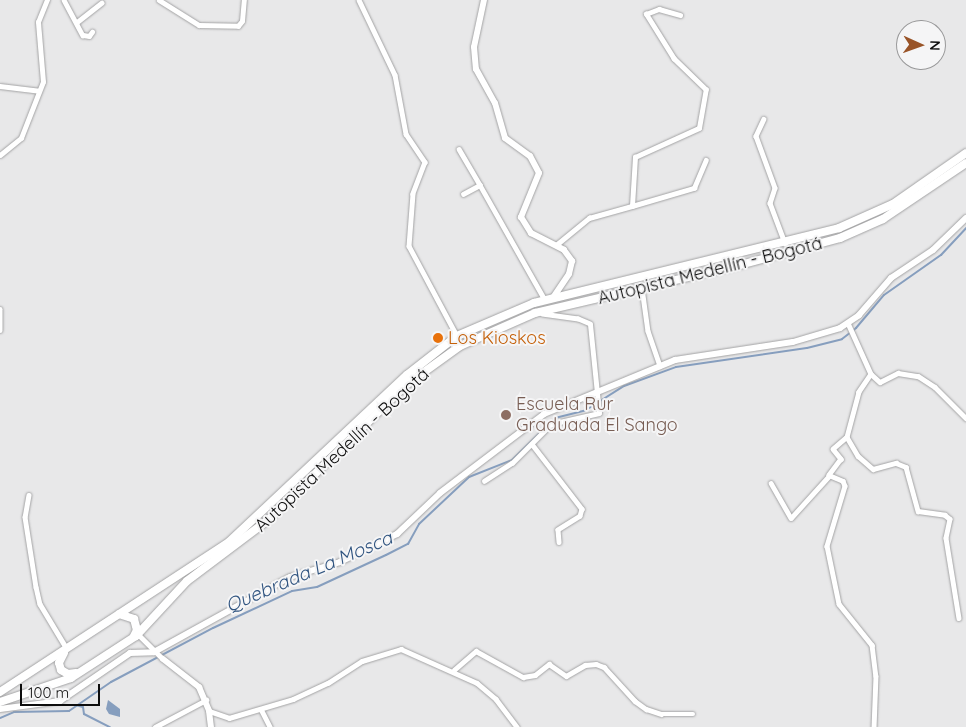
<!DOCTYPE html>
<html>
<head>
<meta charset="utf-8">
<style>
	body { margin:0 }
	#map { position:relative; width:966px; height:727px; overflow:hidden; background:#e8e8e9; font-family:Quicksand,sans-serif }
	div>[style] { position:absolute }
	.water>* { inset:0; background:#869ebe }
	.stream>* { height:2px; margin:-1px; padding:0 1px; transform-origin:1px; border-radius:1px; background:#869ebe }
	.roads { filter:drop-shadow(0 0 1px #a3a3a4) drop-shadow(0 0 1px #a3a3a4) }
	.street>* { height:4.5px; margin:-2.25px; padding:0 2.25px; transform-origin:2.25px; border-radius:2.25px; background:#fff }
	.secondary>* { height:6px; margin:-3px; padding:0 3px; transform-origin:3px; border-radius:3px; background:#fff }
	.highway>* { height:8px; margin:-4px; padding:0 4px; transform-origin:4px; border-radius:4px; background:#fff }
	.dots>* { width:14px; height:14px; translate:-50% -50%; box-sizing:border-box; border:2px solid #f5f5f6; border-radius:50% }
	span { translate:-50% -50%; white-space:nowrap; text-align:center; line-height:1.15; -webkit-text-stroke:4px #f5f5f6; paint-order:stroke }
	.street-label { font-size:18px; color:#0d0d0d }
	.food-label { font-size:18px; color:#c56008 }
	.left { translate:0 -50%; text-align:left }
	.education-label { font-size:18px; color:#785e54 }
	.water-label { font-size:19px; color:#2f537f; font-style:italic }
	.north { position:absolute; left:896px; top:20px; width:50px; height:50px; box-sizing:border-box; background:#f5f5f6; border:1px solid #989899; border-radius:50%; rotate:92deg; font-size:14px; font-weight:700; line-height:20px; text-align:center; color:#0d0d0d }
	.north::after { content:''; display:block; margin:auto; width:18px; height:22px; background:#995428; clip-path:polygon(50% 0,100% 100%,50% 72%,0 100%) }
	.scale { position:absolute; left:20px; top:684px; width:80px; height:22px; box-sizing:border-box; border:2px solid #0d0d0d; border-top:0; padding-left:6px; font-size:15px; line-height:18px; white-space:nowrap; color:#0d0d0d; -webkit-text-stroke:4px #f5f5f6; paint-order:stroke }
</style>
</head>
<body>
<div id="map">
	<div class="water">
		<div style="clip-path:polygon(108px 700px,120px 709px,120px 717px,109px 714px,106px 709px)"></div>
	</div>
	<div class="stream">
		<div style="left:76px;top:705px;width:7px;rotate:16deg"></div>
		<div style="left:83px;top:707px;width:7px;rotate:82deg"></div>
		<div style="left:84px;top:714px;width:29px;rotate:27deg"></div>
		<div style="left:0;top:718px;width:15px;rotate:-23deg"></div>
		<div style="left:14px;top:712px;width:55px;rotate:-1deg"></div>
		<div style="left:69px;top:711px;width:51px;rotate:-34.6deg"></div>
		<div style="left:111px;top:682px;width:115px;rotate:-27.9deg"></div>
		<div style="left:213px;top:628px;width:87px;rotate:-25.1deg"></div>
		<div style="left:292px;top:591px;width:25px;rotate:-9deg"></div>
		<div style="left:317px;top:587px;width:76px;rotate:-24.9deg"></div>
		<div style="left:386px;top:555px;width:25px;rotate:-27deg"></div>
		<div style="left:408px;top:544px;width:23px;rotate:-61deg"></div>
		<div style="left:419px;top:524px;width:69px;rotate:-43.2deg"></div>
		<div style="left:469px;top:477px;width:46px;rotate:-21.6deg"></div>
		<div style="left:512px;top:460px;width:60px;rotate:-44.3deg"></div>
		<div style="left:555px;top:418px;width:32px;rotate:-14deg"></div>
		<div style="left:586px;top:410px;width:45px;rotate:-32.3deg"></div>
		<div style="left:624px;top:386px;width:55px;rotate:-20.1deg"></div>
		<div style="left:676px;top:367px;width:132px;rotate:-8.3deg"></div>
		<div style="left:807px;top:348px;width:36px;rotate:-14deg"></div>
		<div style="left:842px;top:339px;width:18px;rotate:-38deg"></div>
		<div style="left:856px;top:328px;width:43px;rotate:-49.7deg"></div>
		<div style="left:884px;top:295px;width:70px;rotate:-35.1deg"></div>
		<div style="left:941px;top:255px;width:37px;rotate:-47deg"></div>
	</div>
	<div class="roads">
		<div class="street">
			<div style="left:64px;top:0;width:40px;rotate:62deg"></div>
			<div style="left:83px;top:35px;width:6px;rotate:9deg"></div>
			<div style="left:89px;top:36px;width:5px;rotate:-53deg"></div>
			<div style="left:159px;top:0;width:47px;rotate:32deg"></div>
			<div style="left:199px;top:25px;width:39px;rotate:1deg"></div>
			<div style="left:238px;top:26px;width:6px;rotate:-51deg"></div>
			<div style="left:242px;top:21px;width:21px;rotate:-85deg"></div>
			<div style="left:359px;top:0;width:83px;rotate:64.4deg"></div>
			<div style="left:395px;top:75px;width:60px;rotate:79.4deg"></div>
			<div style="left:406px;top:134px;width:34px;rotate:56deg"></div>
			<div style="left:425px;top:162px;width:34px;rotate:111deg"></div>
			<div style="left:413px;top:194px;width:52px;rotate:94.4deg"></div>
			<div style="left:409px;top:246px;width:102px;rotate:61.9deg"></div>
			<div style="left:77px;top:22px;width:31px;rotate:-38deg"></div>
			<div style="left:0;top:86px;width:39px;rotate:7deg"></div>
			<div style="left:764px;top:119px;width:19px;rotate:115deg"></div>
			<div style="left:756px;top:136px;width:55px;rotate:69.9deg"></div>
			<div style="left:775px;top:188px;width:16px;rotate:108deg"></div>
			<div style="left:770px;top:203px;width:43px;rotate:69.4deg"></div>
			<div style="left:459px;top:149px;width:42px;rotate:59.7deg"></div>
			<div style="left:0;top:155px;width:27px;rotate:-39deg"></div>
			<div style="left:21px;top:138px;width:60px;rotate:-68.6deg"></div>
			<div style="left:43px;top:82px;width:60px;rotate:-94.8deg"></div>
			<div style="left:38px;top:22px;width:24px;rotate:-68deg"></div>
			<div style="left:463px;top:194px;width:19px;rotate:-28deg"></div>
			<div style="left:480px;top:185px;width:132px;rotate:60.5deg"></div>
			<div style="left:632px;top:206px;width:65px;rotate:-16.2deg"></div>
			<div style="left:694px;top:188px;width:30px;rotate:-67deg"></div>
			<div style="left:556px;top:245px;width:43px;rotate:-39.3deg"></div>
			<div style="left:589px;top:218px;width:45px;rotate:-15.6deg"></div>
			<div style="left:632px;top:206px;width:49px;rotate:-86.5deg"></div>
			<div style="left:635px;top:157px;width:70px;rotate:-24.4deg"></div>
			<div style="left:699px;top:128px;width:39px;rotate:-80deg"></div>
			<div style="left:706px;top:90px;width:45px;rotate:-135.9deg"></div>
			<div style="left:674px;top:59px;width:53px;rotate:-121.9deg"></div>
			<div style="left:646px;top:14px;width:14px;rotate:-21deg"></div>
			<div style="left:659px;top:9px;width:22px;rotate:16deg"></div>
			<div style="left:642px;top:288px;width:43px;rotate:82.1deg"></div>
			<div style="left:648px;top:331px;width:37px;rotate:71deg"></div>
			<div style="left:0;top:309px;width:21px;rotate:90deg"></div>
			<div style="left:848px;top:323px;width:56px;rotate:65.7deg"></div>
			<div style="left:871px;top:374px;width:22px;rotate:124deg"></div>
			<div style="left:859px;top:392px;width:47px;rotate:104.9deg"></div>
			<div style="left:847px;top:437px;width:18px;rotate:139deg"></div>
			<div style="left:833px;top:449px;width:13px;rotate:51deg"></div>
			<div style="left:841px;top:459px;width:20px;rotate:127deg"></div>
			<div style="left:829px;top:475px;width:15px;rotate:23deg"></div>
			<div style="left:843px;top:481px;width:5px;rotate:68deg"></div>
			<div style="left:845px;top:486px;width:63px;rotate:106.7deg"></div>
			<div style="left:827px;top:546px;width:59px;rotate:78.3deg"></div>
			<div style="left:839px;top:604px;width:53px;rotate:51.2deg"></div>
			<div style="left:872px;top:645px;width:31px;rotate:83deg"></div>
			<div style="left:876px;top:676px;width:51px;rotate:92.2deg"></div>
			<div style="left:871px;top:374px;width:12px;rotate:42deg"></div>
			<div style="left:880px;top:382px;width:20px;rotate:-27deg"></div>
			<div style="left:898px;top:373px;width:20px;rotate:9deg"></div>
			<div style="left:918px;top:376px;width:20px;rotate:33deg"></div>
			<div style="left:935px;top:387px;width:44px;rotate:45deg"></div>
			<div style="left:847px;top:437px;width:22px;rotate:60deg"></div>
			<div style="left:858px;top:456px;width:20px;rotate:41deg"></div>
			<div style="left:873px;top:469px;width:24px;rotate:-15deg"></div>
			<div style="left:896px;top:463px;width:11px;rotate:22deg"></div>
			<div style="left:906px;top:467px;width:46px;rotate:74.7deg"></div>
			<div style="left:918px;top:511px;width:27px;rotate:8deg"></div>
			<div style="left:945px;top:515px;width:6px;rotate:39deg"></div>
			<div style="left:950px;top:519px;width:19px;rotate:102deg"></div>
			<div style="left:946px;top:538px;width:81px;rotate:80.8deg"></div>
			<div style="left:532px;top:444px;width:82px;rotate:52.4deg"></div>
			<div style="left:582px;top:509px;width:7px;rotate:106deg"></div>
			<div style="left:580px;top:516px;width:26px;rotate:148deg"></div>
			<div style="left:558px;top:530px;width:12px;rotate:85deg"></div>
			<div style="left:484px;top:481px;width:33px;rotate:-33deg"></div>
			<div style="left:512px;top:463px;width:55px;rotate:-45deg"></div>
			<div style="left:551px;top:424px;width:49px;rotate:-12.9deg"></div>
			<div style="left:599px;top:413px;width:89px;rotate:-95.8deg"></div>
			<div style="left:590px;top:324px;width:13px;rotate:-157deg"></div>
			<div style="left:578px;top:319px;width:36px;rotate:-172deg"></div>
			<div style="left:771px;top:483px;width:40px;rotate:60.3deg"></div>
			<div style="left:791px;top:518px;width:57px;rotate:-47.9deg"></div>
			<div style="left:29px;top:495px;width:22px;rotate:100deg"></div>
			<div style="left:25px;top:517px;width:71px;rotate:81.1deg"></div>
			<div style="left:36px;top:587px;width:17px;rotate:77deg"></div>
			<div style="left:40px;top:604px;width:52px;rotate:59deg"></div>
			<div style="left:138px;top:634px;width:35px;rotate:45deg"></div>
			<div style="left:454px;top:670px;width:29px;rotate:-41deg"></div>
			<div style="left:476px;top:651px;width:54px;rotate:29deg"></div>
			<div style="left:523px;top:677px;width:12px;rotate:-9deg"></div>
			<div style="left:535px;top:675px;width:18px;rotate:-38deg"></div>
			<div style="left:549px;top:664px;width:21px;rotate:35deg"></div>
			<div style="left:566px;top:676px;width:22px;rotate:-30deg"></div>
			<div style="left:585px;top:665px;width:11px;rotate:-5deg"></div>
			<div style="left:596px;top:664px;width:9px;rotate:21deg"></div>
			<div style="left:604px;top:667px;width:46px;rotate:47.6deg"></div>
			<div style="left:635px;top:701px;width:14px;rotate:36deg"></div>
			<div style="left:646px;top:709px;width:16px;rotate:18deg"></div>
			<div style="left:661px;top:714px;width:32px"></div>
			<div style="left:261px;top:709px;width:20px;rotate:63deg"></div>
			<div style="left:209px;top:711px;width:21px;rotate:19deg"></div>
			<div style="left:229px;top:718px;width:67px;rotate:-16.5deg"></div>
			<div style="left:293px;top:699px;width:38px;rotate:-25deg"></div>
			<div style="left:328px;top:683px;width:40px;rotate:-32.9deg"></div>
			<div style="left:362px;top:661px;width:41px;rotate:-17.1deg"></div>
			<div style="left:401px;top:649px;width:83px;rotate:24.1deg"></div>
			<div style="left:477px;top:683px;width:25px;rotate:40deg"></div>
			<div style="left:496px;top:699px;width:35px;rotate:53deg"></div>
			<div style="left:155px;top:727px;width:58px;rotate:-27.9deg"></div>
		</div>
		<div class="secondary">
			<div style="left:484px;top:0;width:48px;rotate:102deg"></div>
			<div style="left:474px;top:47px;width:22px;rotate:85deg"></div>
			<div style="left:476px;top:69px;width:39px;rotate:61deg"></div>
			<div style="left:495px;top:103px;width:36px;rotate:74deg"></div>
			<div style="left:505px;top:138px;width:31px;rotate:36deg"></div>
			<div style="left:530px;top:156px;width:19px;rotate:62deg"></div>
			<div style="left:539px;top:173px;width:48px;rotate:112.2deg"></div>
			<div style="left:521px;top:217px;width:19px;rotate:58deg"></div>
			<div style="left:531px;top:233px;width:37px;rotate:27deg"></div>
			<div style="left:564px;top:250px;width:14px;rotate:54deg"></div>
			<div style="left:572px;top:261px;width:13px;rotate:103deg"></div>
			<div style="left:569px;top:274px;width:29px;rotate:124deg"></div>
			<div style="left:163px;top:659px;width:46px;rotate:37.9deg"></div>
			<div style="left:199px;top:687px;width:26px;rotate:67deg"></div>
			<div style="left:209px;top:711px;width:16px;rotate:83deg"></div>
			<div style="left:0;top:709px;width:61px;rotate:-7.6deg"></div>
			<div style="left:60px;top:701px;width:85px;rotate:-34.4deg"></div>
			<div style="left:130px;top:653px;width:24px;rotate:-2deg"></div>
			<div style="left:154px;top:652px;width:155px;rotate:-28.9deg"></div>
			<div style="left:290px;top:577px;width:52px;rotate:-16.7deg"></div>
			<div style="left:340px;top:562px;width:64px;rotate:-26.2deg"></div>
			<div style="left:397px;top:534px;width:59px;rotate:-43.6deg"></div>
			<div style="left:440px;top:493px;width:131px;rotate:-37.2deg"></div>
			<div style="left:544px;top:414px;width:142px;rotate:-22.4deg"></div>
			<div style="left:675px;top:360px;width:119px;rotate:-8.7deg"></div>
			<div style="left:793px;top:342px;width:49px;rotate:-16.6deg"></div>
			<div style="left:840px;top:328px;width:23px;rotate:-34deg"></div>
			<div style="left:859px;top:315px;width:49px;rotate:-49.1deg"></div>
			<div style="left:891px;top:278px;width:50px;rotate:-33.7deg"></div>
			<div style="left:933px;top:250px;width:46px;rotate:-44.1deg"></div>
		</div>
		<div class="highway">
			<div style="left:119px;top:614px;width:16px;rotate:18deg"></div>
			<div style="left:134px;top:619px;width:11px;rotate:75deg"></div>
			<div style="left:137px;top:630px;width:7px;rotate:117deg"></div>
			<div style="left:64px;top:653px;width:11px;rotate:117deg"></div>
			<div style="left:59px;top:663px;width:7px;rotate:74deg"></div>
			<div style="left:61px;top:670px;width:8px;rotate:30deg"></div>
			<div style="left:68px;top:674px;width:8px;rotate:-7deg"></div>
			<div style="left:0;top:692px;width:274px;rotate:-33.2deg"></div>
			<div style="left:229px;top:542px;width:244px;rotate:-43.2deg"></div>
			<div style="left:407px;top:375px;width:63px;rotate:-38deg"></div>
			<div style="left:457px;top:336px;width:84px;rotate:-23.2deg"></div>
			<div style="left:534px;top:303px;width:314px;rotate:-13.8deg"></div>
			<div style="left:839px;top:228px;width:59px;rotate:-24deg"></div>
			<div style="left:893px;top:204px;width:89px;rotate:-34.9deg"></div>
			<div style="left:0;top:702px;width:75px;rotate:-18.7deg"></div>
			<div style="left:71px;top:678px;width:77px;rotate:-32.9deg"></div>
			<div style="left:136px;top:636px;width:75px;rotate:-47.2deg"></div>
			<div style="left:187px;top:581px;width:101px;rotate:-37deg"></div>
			<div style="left:268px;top:520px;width:193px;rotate:-44.4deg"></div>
			<div style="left:406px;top:385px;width:67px;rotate:-35.8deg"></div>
			<div style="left:460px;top:346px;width:82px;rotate:-23.7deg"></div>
			<div style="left:535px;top:313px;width:211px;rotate:-13.2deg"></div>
			<div style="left:740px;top:265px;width:104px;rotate:-15.1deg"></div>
			<div style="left:840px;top:238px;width:47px;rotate:-23.8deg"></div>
			<div style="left:883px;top:219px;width:100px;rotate:-34deg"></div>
		</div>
	</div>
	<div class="dots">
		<div style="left:438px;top:338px;background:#e8710a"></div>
		<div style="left:506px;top:415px;background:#8d6e63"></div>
	</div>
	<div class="street-label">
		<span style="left:710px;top:271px;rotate:-14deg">Autopista Medellín - Bogotá</span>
		<span style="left:342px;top:450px;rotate:-43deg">Autopista Medellín - Bogotá</span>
	</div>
	<div class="food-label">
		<span class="left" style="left:448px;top:338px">Los Kioskos</span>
	</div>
	<div class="education-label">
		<span class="left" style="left:516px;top:415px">Escuela Rur<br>Graduada El Sango</span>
	</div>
	<div class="water-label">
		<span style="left:309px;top:572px;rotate:-23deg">Quebrada La Mosca</span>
	</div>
	<div class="north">N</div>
	<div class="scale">100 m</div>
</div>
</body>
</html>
